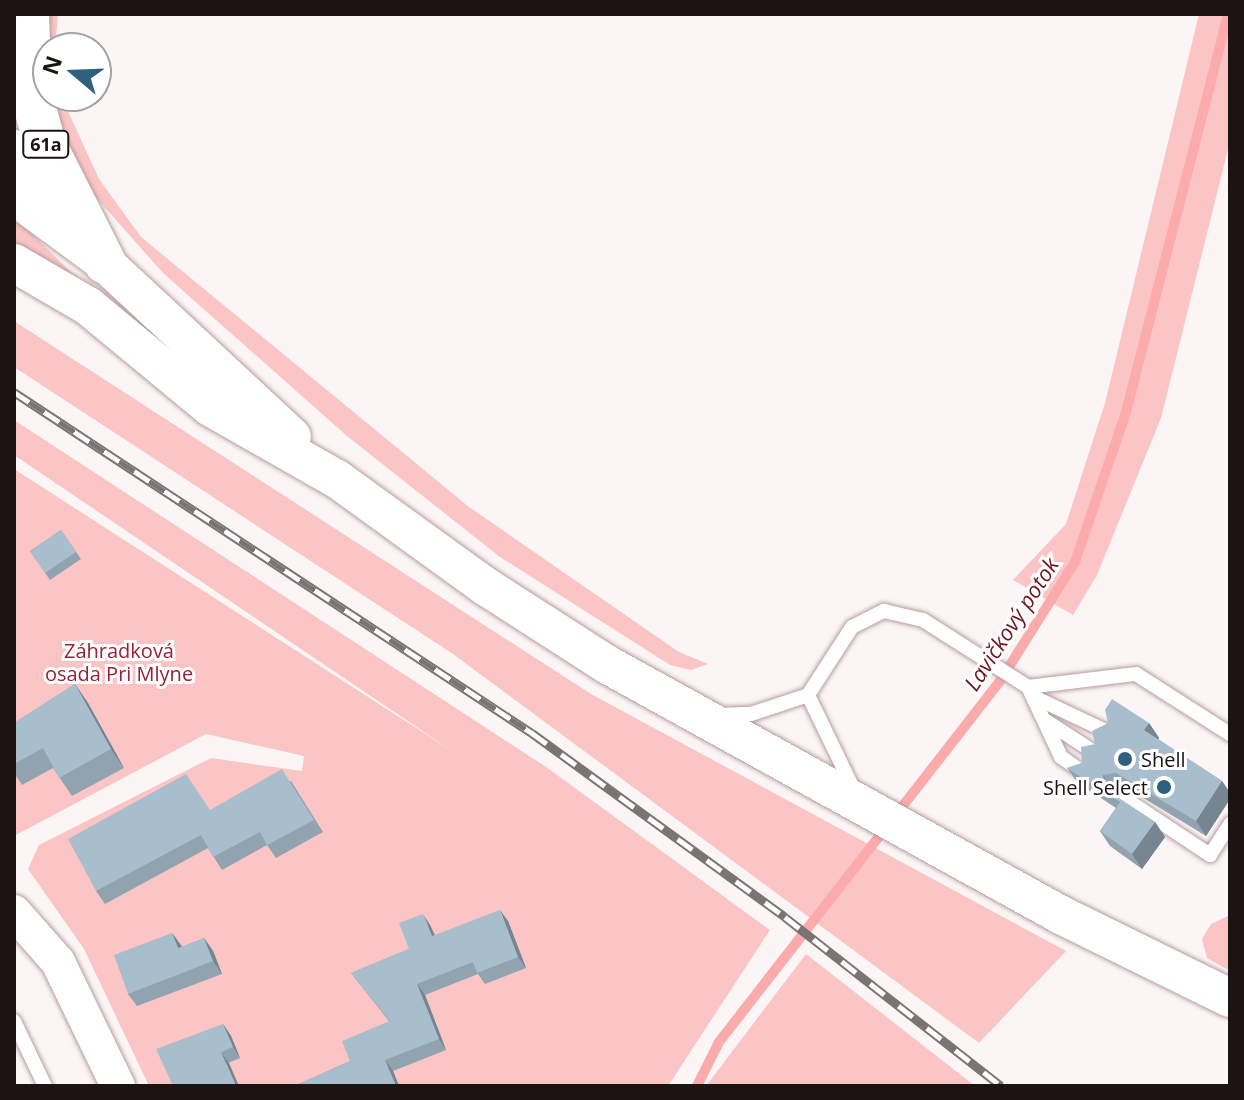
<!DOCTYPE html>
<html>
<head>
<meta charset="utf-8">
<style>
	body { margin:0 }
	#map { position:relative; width:1244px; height:1100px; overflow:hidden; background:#fbf5f5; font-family:"Open Sans",sans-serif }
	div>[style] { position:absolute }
	.green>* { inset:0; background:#fbc5c6 }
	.stream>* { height:10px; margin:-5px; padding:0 5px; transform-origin:5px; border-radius:5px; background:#fcabac }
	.roads { filter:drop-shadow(0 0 2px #b69c9c) drop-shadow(0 0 2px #b69c9c) }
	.service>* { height:14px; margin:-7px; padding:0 7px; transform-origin:7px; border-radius:7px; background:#fff }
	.tertiary>* { height:34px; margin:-17px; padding:0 17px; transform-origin:17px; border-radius:17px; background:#fff }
	.secondary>* { height:38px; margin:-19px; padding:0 19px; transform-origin:19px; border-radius:19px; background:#fff }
	.primary>* { height:42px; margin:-21px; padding:0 21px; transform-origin:21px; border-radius:21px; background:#fff }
	.rail>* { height:9px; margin-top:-4.5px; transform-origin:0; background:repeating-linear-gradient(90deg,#fff 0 18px,#7c7474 0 36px); box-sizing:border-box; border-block:2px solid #7c7474 }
	.wall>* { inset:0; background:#90a3af }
	.shaded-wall>* { inset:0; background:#76858f }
	.building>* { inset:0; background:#a8becc }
	.dots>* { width:22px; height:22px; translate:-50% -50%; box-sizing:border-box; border:4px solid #fff; border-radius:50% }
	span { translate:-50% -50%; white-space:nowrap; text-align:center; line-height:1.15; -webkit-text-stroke:6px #fff; paint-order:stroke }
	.shield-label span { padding:2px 6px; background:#fff; border:2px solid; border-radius:6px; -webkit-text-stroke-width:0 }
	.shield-label { font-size:18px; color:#1c1313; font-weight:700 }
	.park-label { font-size:20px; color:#962233 }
	.poi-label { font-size:20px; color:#1c1313 }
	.left { translate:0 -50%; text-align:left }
	.right { translate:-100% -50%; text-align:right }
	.water-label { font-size:22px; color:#6f1724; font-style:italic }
	.frame { position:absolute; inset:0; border:16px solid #1c1313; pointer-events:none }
	.north { position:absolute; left:32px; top:32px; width:80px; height:80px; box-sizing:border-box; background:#fff; border:2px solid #a4a1a1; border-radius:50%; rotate:289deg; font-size:22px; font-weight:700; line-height:32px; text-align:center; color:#1c1313 }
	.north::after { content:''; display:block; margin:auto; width:28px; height:36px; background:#2c607c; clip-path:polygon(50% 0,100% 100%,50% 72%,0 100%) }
</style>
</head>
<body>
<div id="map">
	<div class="green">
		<div style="clip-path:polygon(42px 14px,58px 14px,55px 48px,48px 48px,48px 96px,61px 96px,99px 179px,141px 237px,469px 507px,679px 652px,708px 664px,691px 670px,670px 665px,500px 557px,347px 436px,163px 273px,85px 185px,47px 97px)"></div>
		<div style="clip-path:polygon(1199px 14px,1230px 14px,1230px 141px,1161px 418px,1097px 575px,1073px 615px,1013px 580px,1066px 524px,1105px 403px)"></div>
		<div style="clip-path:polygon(14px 218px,23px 225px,88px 289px,14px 249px)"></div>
		<div style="clip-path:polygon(14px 321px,591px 694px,1066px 951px,979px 1043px,453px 654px,14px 367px)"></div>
		<div style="clip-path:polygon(14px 420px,549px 769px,770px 930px,668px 1086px,149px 1086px,84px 949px,28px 869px,39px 845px,211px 758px,302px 771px,304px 756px,206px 734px,14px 836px,14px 469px,452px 751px,14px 455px)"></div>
		<div style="clip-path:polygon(1230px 915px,1230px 971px,1207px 958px,1202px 939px,1211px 924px)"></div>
		<div style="clip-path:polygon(806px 954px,975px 1086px,976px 1086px,706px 1086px)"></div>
	</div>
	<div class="stream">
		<div style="left:697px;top:1086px;width:49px;rotate:-63.4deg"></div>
		<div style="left:719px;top:1042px;width:457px;rotate:-52.1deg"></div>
		<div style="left:1000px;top:681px;width:141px;rotate:-57.8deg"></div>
		<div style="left:1075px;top:562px;width:158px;rotate:-71.2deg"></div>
		<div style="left:1126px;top:412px;width:411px;rotate:-75.6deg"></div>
	</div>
	<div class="roads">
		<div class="service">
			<div style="left:808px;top:695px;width:103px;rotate:64.2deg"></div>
			<div style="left:1036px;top:698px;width:82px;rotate:25.3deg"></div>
			<div style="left:718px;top:715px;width:33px;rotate:-2deg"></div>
			<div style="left:751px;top:714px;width:60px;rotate:-18.4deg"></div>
			<div style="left:808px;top:695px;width:81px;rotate:-57.1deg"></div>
			<div style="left:852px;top:627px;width:36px;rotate:-27deg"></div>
			<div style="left:884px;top:611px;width:40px;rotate:13deg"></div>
			<div style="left:923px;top:620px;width:125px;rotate:32.5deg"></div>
			<div style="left:1046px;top:721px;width:61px;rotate:32.9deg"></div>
			<div style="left:1084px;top:773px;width:28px;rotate:-145deg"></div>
			<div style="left:1061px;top:757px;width:77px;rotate:-115.2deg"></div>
			<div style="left:1028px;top:687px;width:109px;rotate:-6.9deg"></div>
			<div style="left:1136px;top:674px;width:112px;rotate:32.6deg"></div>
			<div style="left:1121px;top:796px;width:107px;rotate:33.5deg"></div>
			<div style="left:1210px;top:855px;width:37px;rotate:-57deg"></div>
			<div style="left:14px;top:1021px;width:72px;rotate:64.5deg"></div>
		</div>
		<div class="tertiary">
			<div style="left:14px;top:912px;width:67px;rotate:48.7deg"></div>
			<div style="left:58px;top:962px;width:138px;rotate:64.2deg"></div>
		</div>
		<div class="secondary">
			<div style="left:14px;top:149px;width:95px;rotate:51.4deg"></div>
			<div style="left:14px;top:196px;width:113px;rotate:36.4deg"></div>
			<div style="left:105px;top:263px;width:255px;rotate:42.9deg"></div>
			<div style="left:14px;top:263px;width:86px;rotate:30.2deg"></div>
			<div style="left:88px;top:306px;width:158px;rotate:39.6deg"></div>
			<div style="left:210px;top:407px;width:146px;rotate:29.6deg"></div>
			<div style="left:337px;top:479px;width:183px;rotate:35.9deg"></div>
			<div style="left:485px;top:586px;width:146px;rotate:32.7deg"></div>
			<div style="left:608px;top:665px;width:517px;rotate:28.89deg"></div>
			<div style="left:1061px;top:915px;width:188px;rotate:26.2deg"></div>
		</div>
		<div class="primary">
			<div style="left:28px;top:14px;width:80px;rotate:87.9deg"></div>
			<div style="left:31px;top:94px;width:52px;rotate:74.4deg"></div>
			<div style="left:45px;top:144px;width:133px;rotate:63.2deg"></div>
		</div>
	</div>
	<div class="rail">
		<div style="left:14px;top:392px;width:620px;rotate:33.36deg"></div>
		<div style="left:532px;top:733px;width:313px;rotate:36deg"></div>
		<div style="left:785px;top:917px;width:274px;rotate:38deg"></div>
	</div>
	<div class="wall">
		<div style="clip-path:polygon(61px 530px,81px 559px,50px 580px,30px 551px)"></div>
		<div style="clip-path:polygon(75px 684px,88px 703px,124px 768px,72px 796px,53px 768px,22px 785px,14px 773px,14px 723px)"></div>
		<div style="clip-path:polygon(1149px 723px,1159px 738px,1158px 739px,1222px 781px,1230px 793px,1230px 799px,1206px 836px,1127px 788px,1113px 790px,1114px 795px,1155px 822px,1165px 837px,1142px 869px,1110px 846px,1100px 831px,1116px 808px,1078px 783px,1067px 768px,1082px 763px)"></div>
		<div style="clip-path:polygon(291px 781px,323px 832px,276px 858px,267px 845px,222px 870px,208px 848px,105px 904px,96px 891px,210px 810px)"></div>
		<div style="clip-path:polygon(508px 921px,526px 968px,485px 984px,478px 974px,425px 995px,446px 1050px,393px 1071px,399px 1086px,294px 1086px,350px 1061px,389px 1021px,351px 973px,409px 949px,430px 925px,435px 935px)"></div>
		<div style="clip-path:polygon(172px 933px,182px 947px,204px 938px,213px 951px,222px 974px,137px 1006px,128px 994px)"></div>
		<div style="clip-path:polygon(223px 1024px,231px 1036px,240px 1058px,173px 1086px)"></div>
	</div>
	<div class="shaded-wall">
		<div style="clip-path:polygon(75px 684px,88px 703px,124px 768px,111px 749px)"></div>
		<div style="clip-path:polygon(1149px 723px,1159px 738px,1154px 745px,1144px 730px)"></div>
		<div style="clip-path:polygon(1103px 775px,1113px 790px,1114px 799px,1105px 789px)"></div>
		<div style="clip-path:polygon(1222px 781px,1230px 793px,1230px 799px,1206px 836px,1196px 821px)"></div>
		<div style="clip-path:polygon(1155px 822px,1165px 837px,1142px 869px,1132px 854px)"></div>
		<div style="clip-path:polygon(500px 910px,508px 921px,526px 968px,518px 957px)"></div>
		<div style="clip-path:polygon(423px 914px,430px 925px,440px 948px,432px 936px)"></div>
		<div style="clip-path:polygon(172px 933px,181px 945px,187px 961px,178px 948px)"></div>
		<div style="clip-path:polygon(204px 938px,213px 951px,222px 974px,213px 961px)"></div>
		<div style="clip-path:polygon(417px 984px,425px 995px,446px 1050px,439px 1039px)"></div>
		<div style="clip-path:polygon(223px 1024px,231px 1036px,240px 1058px,233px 1047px)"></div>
		<div style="clip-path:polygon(221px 1052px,229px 1063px,239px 1086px,236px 1086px)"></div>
		<div style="clip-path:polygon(385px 1060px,393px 1071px,399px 1086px,396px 1086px)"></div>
	</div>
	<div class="building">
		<div style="clip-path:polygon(61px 530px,76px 552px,45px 573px,30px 551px)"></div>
		<div style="clip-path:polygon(75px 684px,111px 749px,59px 778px,43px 748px,14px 764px,14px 723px)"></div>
		<div style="clip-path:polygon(1112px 699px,1149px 723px,1144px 730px,1222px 781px,1196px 821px,1116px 773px,1103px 775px,1105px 789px,1155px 822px,1132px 854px,1100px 831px,1120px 802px,1067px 768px,1082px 763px,1081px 747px,1095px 744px,1092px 731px,1108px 723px,1105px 710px)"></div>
		<div style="clip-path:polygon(282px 769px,314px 820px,267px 845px,260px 832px,213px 857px,201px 835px,96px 891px,68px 839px,186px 774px,210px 810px)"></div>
		<div style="clip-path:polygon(500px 910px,518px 957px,477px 973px,473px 962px,417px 984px,439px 1039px,385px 1060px,396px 1086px,294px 1086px,350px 1061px,342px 1041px,390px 1021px,351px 973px,409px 949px,399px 923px,423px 914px,432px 936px)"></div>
		<div style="clip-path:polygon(172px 933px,178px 948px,204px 938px,213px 961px,128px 994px,114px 955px)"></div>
		<div style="clip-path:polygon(223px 1024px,233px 1047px,221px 1052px,236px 1086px,173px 1086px,156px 1049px)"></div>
	</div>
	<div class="dots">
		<div style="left:1125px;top:759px;background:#2c607c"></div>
		<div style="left:1164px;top:787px;background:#2c607c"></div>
	</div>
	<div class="shield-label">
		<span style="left:46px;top:144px">61a</span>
	</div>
	<div class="park-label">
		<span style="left:119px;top:662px">Záhradková<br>osada Pri Mlyne</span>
	</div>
	<div class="poi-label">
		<span class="left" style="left:1141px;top:759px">Shell</span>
		<span class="right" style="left:1148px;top:787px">Shell Select</span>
	</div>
	<div class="water-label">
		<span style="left:1011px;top:624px;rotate:-57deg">Lavičkový potok</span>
	</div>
	<div class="frame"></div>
	<div class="north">N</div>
</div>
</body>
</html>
